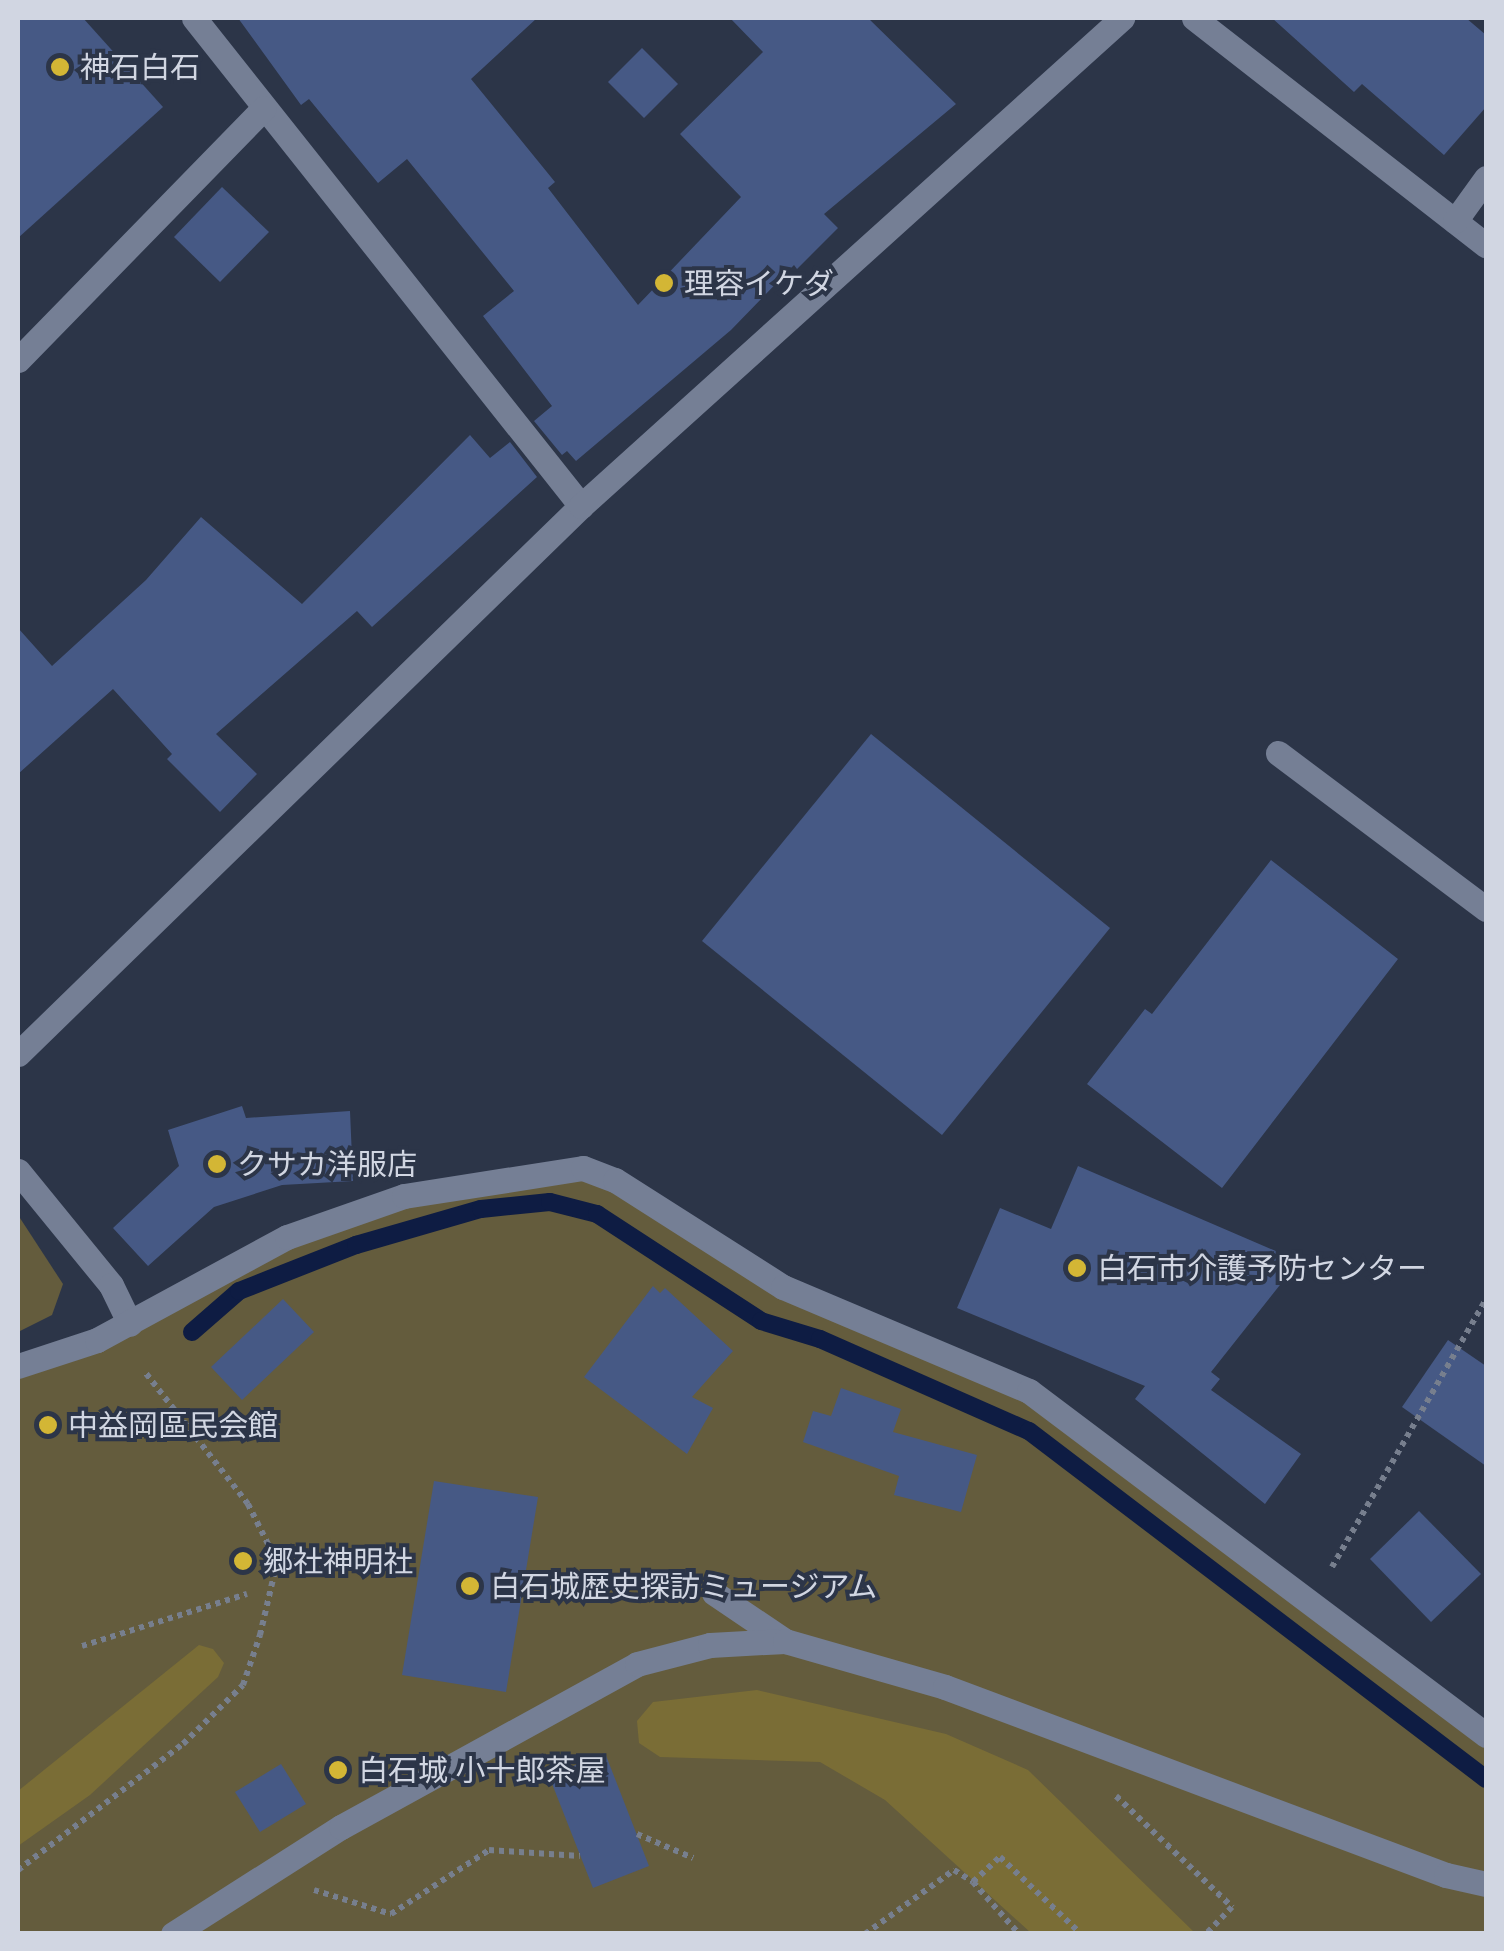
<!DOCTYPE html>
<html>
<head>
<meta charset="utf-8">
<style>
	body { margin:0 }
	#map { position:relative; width:1504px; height:1951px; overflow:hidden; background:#2c3548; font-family:"Golos Text","Noto Sans JP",sans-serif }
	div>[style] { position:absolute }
	.green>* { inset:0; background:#645c3d }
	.forest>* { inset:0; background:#7a6d36 }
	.stream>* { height:18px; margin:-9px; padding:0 9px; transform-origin:9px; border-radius:9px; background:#0e1c43 }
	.building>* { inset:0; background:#465985 }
	.path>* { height:6px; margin-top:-3px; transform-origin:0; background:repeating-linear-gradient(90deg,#777f8e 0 5px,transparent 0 10px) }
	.lane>* { height:25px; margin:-12.5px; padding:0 12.5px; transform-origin:12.5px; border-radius:12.5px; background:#757f95 }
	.street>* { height:25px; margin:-12.5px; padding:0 12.5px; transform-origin:12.5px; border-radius:12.5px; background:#757f95 }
	.dots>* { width:28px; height:28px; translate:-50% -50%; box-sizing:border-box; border:5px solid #2c3548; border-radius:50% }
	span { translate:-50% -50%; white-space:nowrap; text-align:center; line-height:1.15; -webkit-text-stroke:8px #2c3548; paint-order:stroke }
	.poi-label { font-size:30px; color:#d1d6e2 }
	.left { translate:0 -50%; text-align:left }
	.frame { position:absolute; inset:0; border:20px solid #d1d6e2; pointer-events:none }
</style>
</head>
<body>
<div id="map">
	<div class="green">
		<div style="clip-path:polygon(583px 1168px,706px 1237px,1029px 1391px,1486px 1735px,1486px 1933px,18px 1934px,18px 1366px,404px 1196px)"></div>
		<div style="clip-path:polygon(18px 1215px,63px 1284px,52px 1315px,18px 1332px)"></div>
	</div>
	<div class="forest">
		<div style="clip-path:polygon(199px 1645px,213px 1649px,224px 1663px,218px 1677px,90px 1795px,18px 1846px,18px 1791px)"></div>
		<div style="clip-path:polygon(757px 1690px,946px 1734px,1028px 1770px,1195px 1933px,1031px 1933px,885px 1800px,820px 1762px,660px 1757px,639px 1743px,637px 1721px,653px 1702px)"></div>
	</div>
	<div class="stream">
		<div style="left:192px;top:1332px;width:62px;rotate:-41.1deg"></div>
		<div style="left:239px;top:1291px;width:126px;rotate:-21.5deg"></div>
		<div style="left:356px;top:1245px;width:130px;rotate:-16.1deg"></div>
		<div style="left:481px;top:1209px;width:69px;rotate:-5.8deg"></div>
		<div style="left:550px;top:1202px;width:49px;rotate:14.3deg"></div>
		<div style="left:597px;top:1214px;width:196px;rotate:33.1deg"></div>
		<div style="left:761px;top:1321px;width:62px;rotate:17deg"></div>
		<div style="left:820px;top:1339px;width:228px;rotate:23.8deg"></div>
		<div style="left:1029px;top:1431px;width:574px;rotate:37.29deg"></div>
	</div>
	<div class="building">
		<div style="clip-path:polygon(18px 18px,83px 18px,163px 107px,18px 238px)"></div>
		<div style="clip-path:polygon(238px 18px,537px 18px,471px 79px,555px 182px,548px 188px,638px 305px,741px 197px,680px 134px,763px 52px,730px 18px,868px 18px,956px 104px,824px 214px,838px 228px,797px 269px,794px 265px,731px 330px,576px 461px,567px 451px,562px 455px,534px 421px,552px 406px,483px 316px,514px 291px,407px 159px,378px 183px,309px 99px,301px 105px)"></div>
		<div style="clip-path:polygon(1272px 18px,1466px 18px,1486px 35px,1486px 107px,1444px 155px,1362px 84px,1354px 92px)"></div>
		<div style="clip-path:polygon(642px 48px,678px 84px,644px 118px,608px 82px)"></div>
		<div style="clip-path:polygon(222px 187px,269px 232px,220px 282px,174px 237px)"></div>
		<div style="clip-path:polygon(470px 435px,490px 458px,510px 442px,537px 477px,372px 627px,357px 611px,216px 734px,257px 774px,220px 812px,167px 759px,172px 754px,113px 689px,18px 774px,18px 628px,52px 666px,146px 580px,201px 517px,302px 604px)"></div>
		<div style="clip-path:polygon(871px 734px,1110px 928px,942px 1135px,702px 941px)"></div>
		<div style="clip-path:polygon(1271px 860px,1398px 959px,1222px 1188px,1087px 1084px,1145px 1009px,1152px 1014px)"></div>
		<div style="clip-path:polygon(242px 1106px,246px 1118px,350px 1111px,353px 1181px,282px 1185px,214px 1207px,148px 1266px,113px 1228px,179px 1166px,168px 1130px)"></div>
		<div style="clip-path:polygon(1078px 1166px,1299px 1261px,1211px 1372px,1220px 1379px,1211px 1390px,1301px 1454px,1265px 1504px,1135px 1399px,1145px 1386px,957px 1308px,1000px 1208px,1051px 1229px)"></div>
		<div style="clip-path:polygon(653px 1286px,660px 1293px,665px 1288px,733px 1351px,692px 1397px,713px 1408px,687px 1454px,584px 1377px)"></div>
		<div style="clip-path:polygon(283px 1299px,314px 1332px,242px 1400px,211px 1367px)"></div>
		<div style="clip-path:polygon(1448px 1340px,1486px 1366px,1486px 1466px,1402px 1407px)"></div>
		<div style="clip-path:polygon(841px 1388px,901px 1409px,893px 1432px,977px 1455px,961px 1512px,894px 1495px,899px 1476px,803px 1442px,813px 1411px,831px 1416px)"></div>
		<div style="clip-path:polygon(434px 1481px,538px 1497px,506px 1692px,402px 1675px)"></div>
		<div style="clip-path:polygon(1419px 1511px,1481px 1574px,1431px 1622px,1370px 1559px)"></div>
		<div style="clip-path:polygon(605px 1753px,649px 1866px,593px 1888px,549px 1776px)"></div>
		<div style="clip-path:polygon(281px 1764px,306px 1804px,260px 1832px,235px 1792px)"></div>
	</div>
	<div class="path">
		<div style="left:1332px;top:1567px;width:309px;rotate:-60.1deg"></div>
		<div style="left:82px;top:1646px;width:173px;rotate:-17.5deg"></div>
		<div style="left:1116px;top:1796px;width:161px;rotate:43.7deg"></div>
		<div style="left:1232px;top:1907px;width:37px;rotate:134deg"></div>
		<div style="left:637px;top:1834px;width:61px;rotate:23.2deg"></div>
		<div style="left:18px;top:1870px;width:208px;rotate:-37.4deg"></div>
		<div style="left:183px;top:1744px;width:84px;rotate:-44.5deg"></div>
		<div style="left:243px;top:1685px;width:53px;rotate:-71.2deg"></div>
		<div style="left:260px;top:1635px;width:75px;rotate:-76.9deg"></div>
		<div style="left:277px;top:1562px;width:65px;rotate:-116.6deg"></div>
		<div style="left:248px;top:1504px;width:167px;rotate:-128deg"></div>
		<div style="left:973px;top:1882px;width:37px;rotate:-43deg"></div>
		<div style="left:1000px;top:1857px;width:112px;rotate:43.5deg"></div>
		<div style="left:314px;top:1890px;width:81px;rotate:17.3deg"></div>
		<div style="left:391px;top:1914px;width:117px;rotate:-33.1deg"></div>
		<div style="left:489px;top:1850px;width:91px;rotate:3.8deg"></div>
		<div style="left:865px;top:1934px;width:110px;rotate:-35.7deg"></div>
		<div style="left:954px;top:1870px;width:22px;rotate:32deg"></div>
		<div style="left:973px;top:1882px;width:69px;rotate:48.5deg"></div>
	</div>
	<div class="lane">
		<div style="left:714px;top:1593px;width:86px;rotate:34.1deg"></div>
		<div style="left:173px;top:1934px;width:199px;rotate:-32.5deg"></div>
		<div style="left:341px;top:1827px;width:338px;rotate:-28.8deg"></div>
		<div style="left:637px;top:1664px;width:75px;rotate:-14.6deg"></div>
		<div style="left:710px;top:1645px;width:75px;rotate:-3.1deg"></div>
		<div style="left:785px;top:1641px;width:166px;rotate:16deg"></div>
		<div style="left:945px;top:1687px;width:535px;rotate:20.57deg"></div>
		<div style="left:1446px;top:1875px;width:41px;rotate:12.7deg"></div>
	</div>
	<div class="street">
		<div style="left:194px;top:18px;width:623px;rotate:51.58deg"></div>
		<div style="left:1194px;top:18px;width:370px;rotate:37.9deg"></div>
		<div style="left:1455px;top:221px;width:53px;rotate:-54.2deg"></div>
		<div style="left:18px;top:360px;width:352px;rotate:-45.7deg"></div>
		<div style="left:1278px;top:753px;width:260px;rotate:36.9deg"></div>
		<div style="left:18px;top:1054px;width:786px;rotate:-44.23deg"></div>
		<div style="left:581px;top:506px;width:729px;rotate:-42.05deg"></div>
		<div style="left:18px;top:1171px;width:147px;rotate:50.8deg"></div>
		<div style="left:111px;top:1285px;width:43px;rotate:64deg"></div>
		<div style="left:18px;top:1366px;width:83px;rotate:-18.2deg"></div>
		<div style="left:97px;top:1340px;width:216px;rotate:-28.5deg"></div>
		<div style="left:287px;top:1237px;width:124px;rotate:-19.3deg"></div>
		<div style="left:404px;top:1196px;width:181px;rotate:-8.9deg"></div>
		<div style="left:583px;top:1168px;width:34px;rotate:21deg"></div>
		<div style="left:615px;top:1180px;width:199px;rotate:32.5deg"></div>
		<div style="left:783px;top:1287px;width:267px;rotate:22.9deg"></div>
		<div style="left:1029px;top:1391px;width:572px;rotate:36.97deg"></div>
	</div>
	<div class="dots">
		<div style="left:60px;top:67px;background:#d3b635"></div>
		<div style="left:664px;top:283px;background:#d3b635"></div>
		<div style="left:217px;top:1164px;background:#d3b635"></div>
		<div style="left:1077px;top:1268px;background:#d3b635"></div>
		<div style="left:48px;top:1425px;background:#d3b635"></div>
		<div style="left:243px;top:1561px;background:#d3b635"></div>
		<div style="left:470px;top:1586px;background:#d3b635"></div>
		<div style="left:338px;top:1770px;background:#d3b635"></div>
	</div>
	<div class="poi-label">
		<span class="left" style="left:80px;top:67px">神石白石</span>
		<span class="left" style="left:684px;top:283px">理容イケダ</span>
		<span class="left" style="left:237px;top:1164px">クサカ洋服店</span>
		<span class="left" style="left:1097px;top:1268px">白石市介護予防センター</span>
		<span class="left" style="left:68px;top:1425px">中益岡區民会館</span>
		<span class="left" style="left:263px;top:1561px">郷社神明社</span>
		<span class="left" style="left:490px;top:1586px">白石城歴史探訪ミュージアム</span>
		<span class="left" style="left:358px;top:1770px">白石城 小十郎茶屋</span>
	</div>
	<div class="frame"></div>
</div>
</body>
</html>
